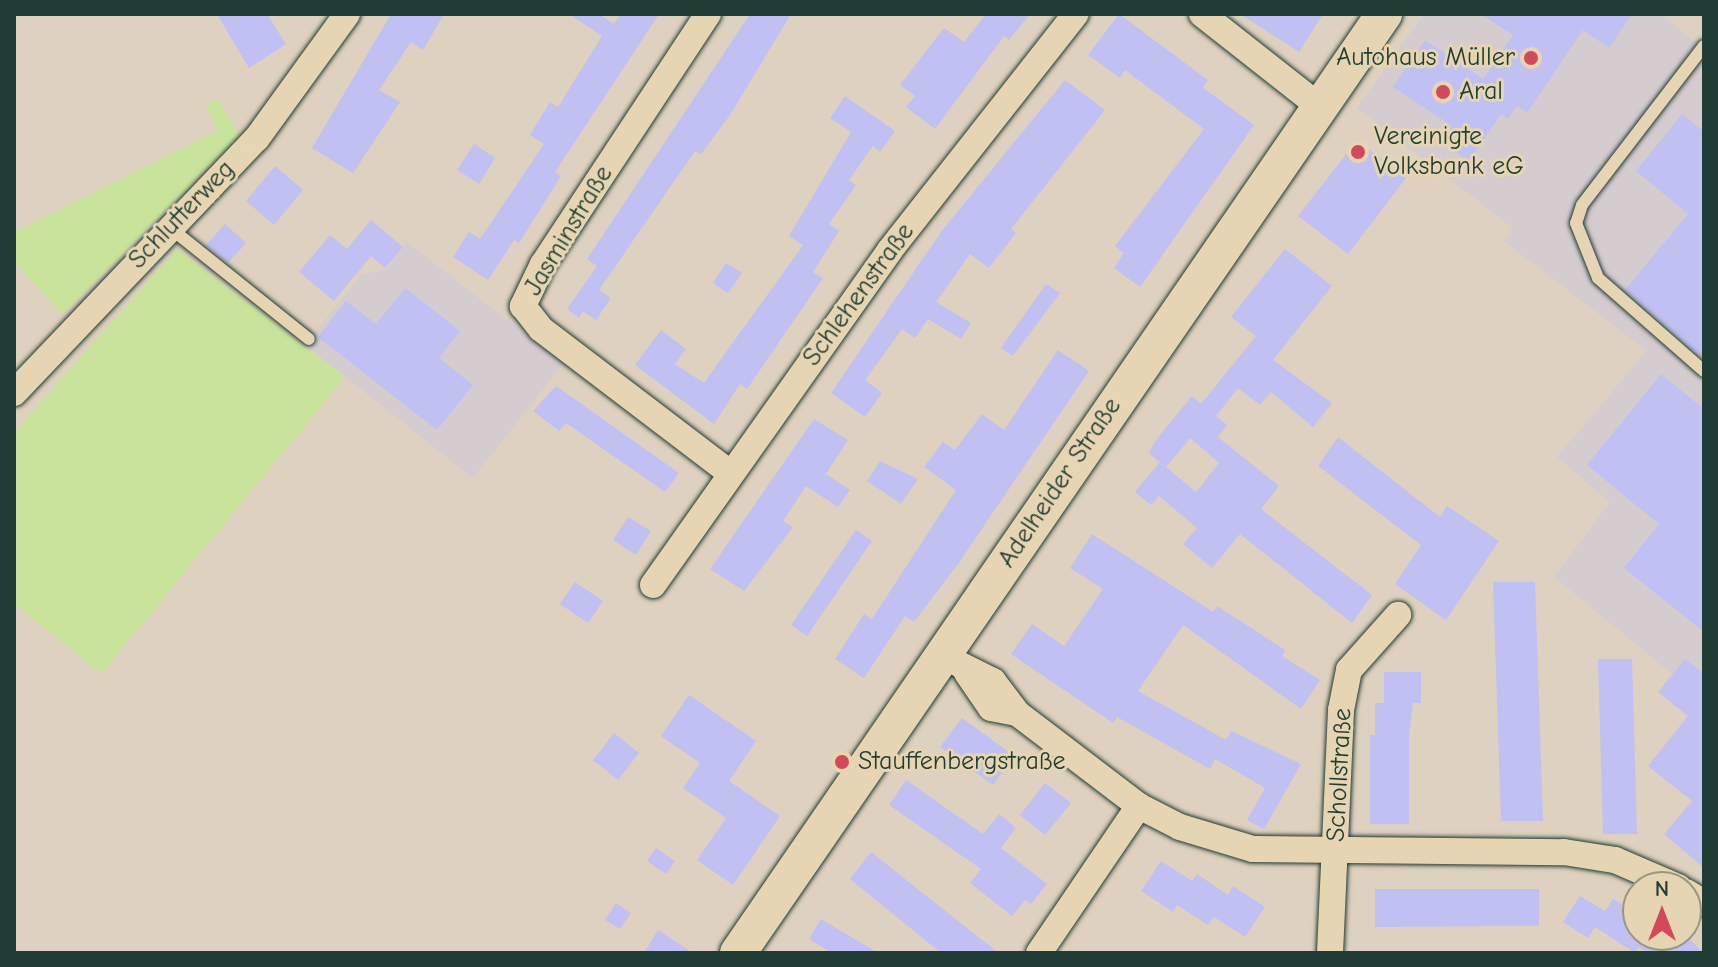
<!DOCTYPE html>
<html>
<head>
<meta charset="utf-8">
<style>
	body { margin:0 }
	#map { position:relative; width:1718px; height:967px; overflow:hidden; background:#ded1bf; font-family:"Comic Neue",sans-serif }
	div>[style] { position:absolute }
	.built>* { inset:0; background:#d5cccf }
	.green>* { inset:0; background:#c8e49b }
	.building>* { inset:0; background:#c0c0f3 }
	.roads { filter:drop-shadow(0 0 2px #1f3d34) drop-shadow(0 0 2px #1f3d34) }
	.lane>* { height:12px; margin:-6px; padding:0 6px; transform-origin:6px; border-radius:6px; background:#e6d5b2 }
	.street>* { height:26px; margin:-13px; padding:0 13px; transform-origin:13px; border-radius:13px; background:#e6d5b2 }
	.secondary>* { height:36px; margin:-18px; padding:0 18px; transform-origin:18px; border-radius:18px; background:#e6d5b2 }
	.dots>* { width:22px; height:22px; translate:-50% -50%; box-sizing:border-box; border:4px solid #e6d5b2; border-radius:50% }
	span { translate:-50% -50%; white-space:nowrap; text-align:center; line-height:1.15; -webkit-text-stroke:6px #e6d5b2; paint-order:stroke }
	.poi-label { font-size:26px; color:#1f3d34 }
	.right { translate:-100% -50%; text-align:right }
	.left { translate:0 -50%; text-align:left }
	.street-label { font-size:26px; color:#1f3d34 }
	.frame { position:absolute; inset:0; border:16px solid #1f3d34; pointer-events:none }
	.north { position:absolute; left:1622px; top:871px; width:80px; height:80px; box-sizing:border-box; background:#e6d5b2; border:2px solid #969880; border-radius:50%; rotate:0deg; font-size:22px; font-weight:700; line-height:32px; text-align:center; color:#1f3d34 }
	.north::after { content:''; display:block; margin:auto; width:28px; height:36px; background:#d1495b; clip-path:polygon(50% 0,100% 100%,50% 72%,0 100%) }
</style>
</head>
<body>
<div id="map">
	<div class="built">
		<div style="clip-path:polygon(1424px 14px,1662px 14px,1704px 50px,1704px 700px,1554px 577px,1610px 502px,1557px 457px,1647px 351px,1504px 241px,1513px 228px,1357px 108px)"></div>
		<div style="clip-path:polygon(407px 242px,563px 364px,473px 478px,305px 345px,361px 275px,385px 270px)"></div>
	</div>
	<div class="green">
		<div style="clip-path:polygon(218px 99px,240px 136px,63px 314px,14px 262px,14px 232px,218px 130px,205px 106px)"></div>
		<div style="clip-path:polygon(177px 249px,345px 377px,101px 674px,14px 603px,14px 432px)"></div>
	</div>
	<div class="building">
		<div style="clip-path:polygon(217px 14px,267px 14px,286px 44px,249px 68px)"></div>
		<div style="clip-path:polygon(391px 14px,444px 14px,423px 50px,411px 42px,379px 90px,400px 102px,353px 173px,312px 148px)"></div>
		<div style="clip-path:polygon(569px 14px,599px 14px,614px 24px,621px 14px,659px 14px,555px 172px,561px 176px,519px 243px,514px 240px,488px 280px,453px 257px,469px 232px,480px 239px,544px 144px,530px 135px,550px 102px,558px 107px,602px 36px)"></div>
		<div style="clip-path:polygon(750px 14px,791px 14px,730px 115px,701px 154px,695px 151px,599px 290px,611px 298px,596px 320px,583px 311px,579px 318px,567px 309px,597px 266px,587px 259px)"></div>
		<div style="clip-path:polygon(986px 14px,1030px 14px,1009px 40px,1004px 36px,935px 129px,906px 107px,915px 96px,900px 85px,944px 28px,964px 42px)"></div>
		<div style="clip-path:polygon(1119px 14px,1208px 80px,1203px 88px,1254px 125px,1140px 287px,1114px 268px,1124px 253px,1115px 246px,1204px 129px,1125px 70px,1120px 78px,1088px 55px)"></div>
		<div style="clip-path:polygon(1240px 14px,1323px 14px,1299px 52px)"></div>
		<div style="clip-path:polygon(1481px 14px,1632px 14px,1609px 48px,1583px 30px,1527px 113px,1517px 106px,1508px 119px,1501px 114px,1469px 161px,1441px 142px,1452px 126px,1393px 87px,1425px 40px,1483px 79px,1513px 35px)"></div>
		<div style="clip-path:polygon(1065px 80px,1105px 110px,1011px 229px,1016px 233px,989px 268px,970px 254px,936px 302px,971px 323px,961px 339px,928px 319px,915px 338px,902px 329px,865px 380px,882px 393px,865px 417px,831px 393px,941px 232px)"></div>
		<div style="clip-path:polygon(845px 96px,895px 131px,880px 152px,873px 146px,849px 180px,856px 185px,829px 224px,839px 231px,813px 272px,823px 278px,747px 389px,740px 384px,714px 424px,635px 365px,661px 330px,686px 349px,675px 364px,704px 383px,803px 245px,789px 236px,851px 132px,830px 118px)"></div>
		<div style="clip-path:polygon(1682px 114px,1704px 132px,1704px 359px,1625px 290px,1688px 214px,1636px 171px)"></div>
		<div style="clip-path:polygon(1357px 140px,1406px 178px,1348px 254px,1298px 216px)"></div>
		<div style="clip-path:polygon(474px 144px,495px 158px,479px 184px,457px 170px)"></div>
		<div style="clip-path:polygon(275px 166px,303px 190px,274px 225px,246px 201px)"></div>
		<div style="clip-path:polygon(371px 220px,403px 247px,385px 268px,371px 256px,334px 301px,299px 272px,330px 235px,347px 249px)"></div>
		<div style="clip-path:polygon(225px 224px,246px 243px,228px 263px,206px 245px)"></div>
		<div style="clip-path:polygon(evenodd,1285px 249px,1332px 286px,1273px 360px,1332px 403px,1313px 427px,1271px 392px,1260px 405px,1238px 388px,1216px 416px,1227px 425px,1218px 437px,1279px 486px,1261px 509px,1372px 595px,1352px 623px,1240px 534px,1212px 568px,1183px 544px,1197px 528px,1159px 496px,1151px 505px,1135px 492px,1160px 462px,1165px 467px,1149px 453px,1156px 440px,1192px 396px,1201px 404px,1256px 336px,1231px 317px,1285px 249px,1190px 438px,1219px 463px,1196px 492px,1166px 467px,1190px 438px)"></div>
		<div style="clip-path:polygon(726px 263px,742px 273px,728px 293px,713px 283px)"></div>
		<div style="clip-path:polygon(1046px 284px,1060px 293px,1013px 356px,1001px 348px)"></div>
		<div style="clip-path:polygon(405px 288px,460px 331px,439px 358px,473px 385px,437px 430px,318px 337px,346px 301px,376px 324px)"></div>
		<div style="clip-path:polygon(1058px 350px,1089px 371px,958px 564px,914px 622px,905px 616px,864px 678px,835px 659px,864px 614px,872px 619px,956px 490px,924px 467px,943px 442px,955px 450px,982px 414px,1004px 430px)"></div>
		<div style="clip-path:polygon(1661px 374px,1704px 409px,1704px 632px,1624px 568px,1659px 524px,1587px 465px)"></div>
		<div style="clip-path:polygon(556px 386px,679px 473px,665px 492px,566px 423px,559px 431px,533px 411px)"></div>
		<div style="clip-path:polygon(814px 419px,848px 440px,826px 474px,850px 490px,838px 507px,806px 486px,783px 521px,793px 527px,744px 591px,710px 569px)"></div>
		<div style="clip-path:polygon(1338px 437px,1440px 517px,1447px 506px,1499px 541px,1446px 620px,1395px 584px,1421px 545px,1318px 466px)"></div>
		<div style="clip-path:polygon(880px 461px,918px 479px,901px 504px,867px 481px)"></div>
		<div style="clip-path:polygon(628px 517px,651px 531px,636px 555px,613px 540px)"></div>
		<div style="clip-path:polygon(856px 530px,872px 541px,807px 636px,791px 625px)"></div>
		<div style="clip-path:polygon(1092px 534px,1213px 612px,1217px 606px,1285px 650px,1282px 656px,1320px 680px,1301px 709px,1183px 625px,1138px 691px,1226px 740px,1231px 731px,1301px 764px,1264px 829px,1247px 820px,1265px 788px,1215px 759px,1210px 769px,1117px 717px,1113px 723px,1011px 654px,1032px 624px,1064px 646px,1103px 589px,1070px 568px)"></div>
		<div style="clip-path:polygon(575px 582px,603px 601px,588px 623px,560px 604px)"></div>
		<div style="clip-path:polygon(1493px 582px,1535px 582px,1543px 821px,1501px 821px)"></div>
		<div style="clip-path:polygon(1598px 659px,1632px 659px,1637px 834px,1603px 834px)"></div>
		<div style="clip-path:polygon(1685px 659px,1704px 674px,1704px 868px,1664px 834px,1692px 801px,1648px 766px,1688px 716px,1658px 692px)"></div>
		<div style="clip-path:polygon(1384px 672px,1421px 672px,1421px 703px,1413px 703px,1409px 735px,1409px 824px,1370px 824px,1370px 735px,1375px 735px,1375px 703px,1384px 703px)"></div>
		<div style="clip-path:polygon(689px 695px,756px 741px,729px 781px,780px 816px,733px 885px,697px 860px,726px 818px,683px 788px,700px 763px,661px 736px)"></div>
		<div style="clip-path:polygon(962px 718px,1014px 756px,993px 785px,940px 747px)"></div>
		<div style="clip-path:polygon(614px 733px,639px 753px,618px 780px,593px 760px)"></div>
		<div style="clip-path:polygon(906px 780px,983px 834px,999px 814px,1016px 828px,1001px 848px,1047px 884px,1031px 904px,1025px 900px,1012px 916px,970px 883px,981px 869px,889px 805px)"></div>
		<div style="clip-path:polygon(1045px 783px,1071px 803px,1045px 835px,1020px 815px)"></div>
		<div style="clip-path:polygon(656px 848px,675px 861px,666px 874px,647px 861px)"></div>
		<div style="clip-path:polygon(871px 852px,963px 925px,999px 953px,941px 953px,850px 879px)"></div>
		<div style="clip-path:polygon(1161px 861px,1192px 881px,1197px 874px,1228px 895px,1233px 886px,1265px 907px,1245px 937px,1214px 917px,1208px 925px,1177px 905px,1173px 912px,1141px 891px)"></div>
		<div style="clip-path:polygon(1375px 889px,1539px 889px,1539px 926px,1375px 927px)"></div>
		<div style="clip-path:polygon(1580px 896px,1605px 911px,1613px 899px,1638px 915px,1638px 935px,1685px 935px,1704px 953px,1648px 953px,1638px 947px,1635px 953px,1595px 927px,1588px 938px,1563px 922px)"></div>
		<div style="clip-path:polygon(616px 903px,631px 913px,620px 929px,605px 920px)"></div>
		<div style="clip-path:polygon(821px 919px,878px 953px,832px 953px,809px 939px)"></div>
		<div style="clip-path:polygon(658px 930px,693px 953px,644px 953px)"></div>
	</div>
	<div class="roads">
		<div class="lane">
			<div style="left:1704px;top:46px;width:200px;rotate:127.5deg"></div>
			<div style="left:1582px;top:205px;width:19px;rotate:108deg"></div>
			<div style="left:1576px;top:223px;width:59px;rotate:68.2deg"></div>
			<div style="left:1598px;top:278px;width:141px;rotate:41.3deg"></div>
			<div style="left:169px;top:227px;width:179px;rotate:38.7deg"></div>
		</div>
		<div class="street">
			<div style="left:708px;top:14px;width:300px;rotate:123.4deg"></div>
			<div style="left:543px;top:264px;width:47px;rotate:115.5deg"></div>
			<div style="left:523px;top:306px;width:29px;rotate:52deg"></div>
			<div style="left:541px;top:329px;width:236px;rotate:37.3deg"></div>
			<div style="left:1202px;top:14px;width:149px;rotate:38.2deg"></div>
			<div style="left:14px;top:393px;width:352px;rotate:-46.4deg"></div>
			<div style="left:257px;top:138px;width:153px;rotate:-54deg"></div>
			<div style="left:653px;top:585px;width:410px;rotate:-54.7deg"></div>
			<div style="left:890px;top:250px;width:300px;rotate:-51.8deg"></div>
			<div style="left:943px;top:656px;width:56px;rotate:26.6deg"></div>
			<div style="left:993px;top:681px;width:40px;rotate:53deg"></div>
			<div style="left:1017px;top:713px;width:153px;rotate:37.3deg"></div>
			<div style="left:1139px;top:806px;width:46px;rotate:27.1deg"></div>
			<div style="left:1180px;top:827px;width:76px;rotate:16.8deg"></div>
			<div style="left:1253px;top:849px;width:311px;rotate:0.6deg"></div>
			<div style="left:1564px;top:852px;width:52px;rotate:8.9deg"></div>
			<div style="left:1615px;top:860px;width:69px;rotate:23.2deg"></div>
			<div style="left:967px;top:673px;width:42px;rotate:55.6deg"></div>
			<div style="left:991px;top:708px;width:26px;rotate:11deg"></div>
			<div style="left:1686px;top:892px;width:21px;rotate:31deg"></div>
			<div style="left:1039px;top:953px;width:178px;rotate:-55.8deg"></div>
			<div style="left:1330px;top:953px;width:243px;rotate:-87.4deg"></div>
			<div style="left:1341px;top:710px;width:41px;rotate:-78.7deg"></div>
			<div style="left:1349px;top:670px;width:74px;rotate:-48.3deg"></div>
		</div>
		<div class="secondary">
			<div style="left:738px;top:953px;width:1140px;rotate:-55.47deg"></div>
		</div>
	</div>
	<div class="dots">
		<div style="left:1531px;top:58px;background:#d1495b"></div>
		<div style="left:1443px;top:92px;background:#d1495b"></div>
		<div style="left:1358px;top:152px;background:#d1495b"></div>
		<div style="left:842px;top:762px;background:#d1495b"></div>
	</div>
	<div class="poi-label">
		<span class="right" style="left:1515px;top:58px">Autohaus Müller</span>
		<span class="left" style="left:1459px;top:92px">Aral</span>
		<span class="left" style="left:1374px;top:152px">Vereinigte<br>Volksbank eG</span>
		<span class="left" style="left:858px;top:762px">Stauffenbergstraße</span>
	</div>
	<div class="street-label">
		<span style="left:182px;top:215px;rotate:-46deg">Schlutterweg</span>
		<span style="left:569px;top:231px;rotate:-59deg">Jasminstraße</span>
		<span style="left:859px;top:295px;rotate:-54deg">Schlehenstraße</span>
		<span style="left:1060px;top:483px;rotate:-56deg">Adelheider Straße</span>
		<span style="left:1340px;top:775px;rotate:-87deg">Schollstraße</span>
	</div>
	<div class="frame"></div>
	<div class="north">N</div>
</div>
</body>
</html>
